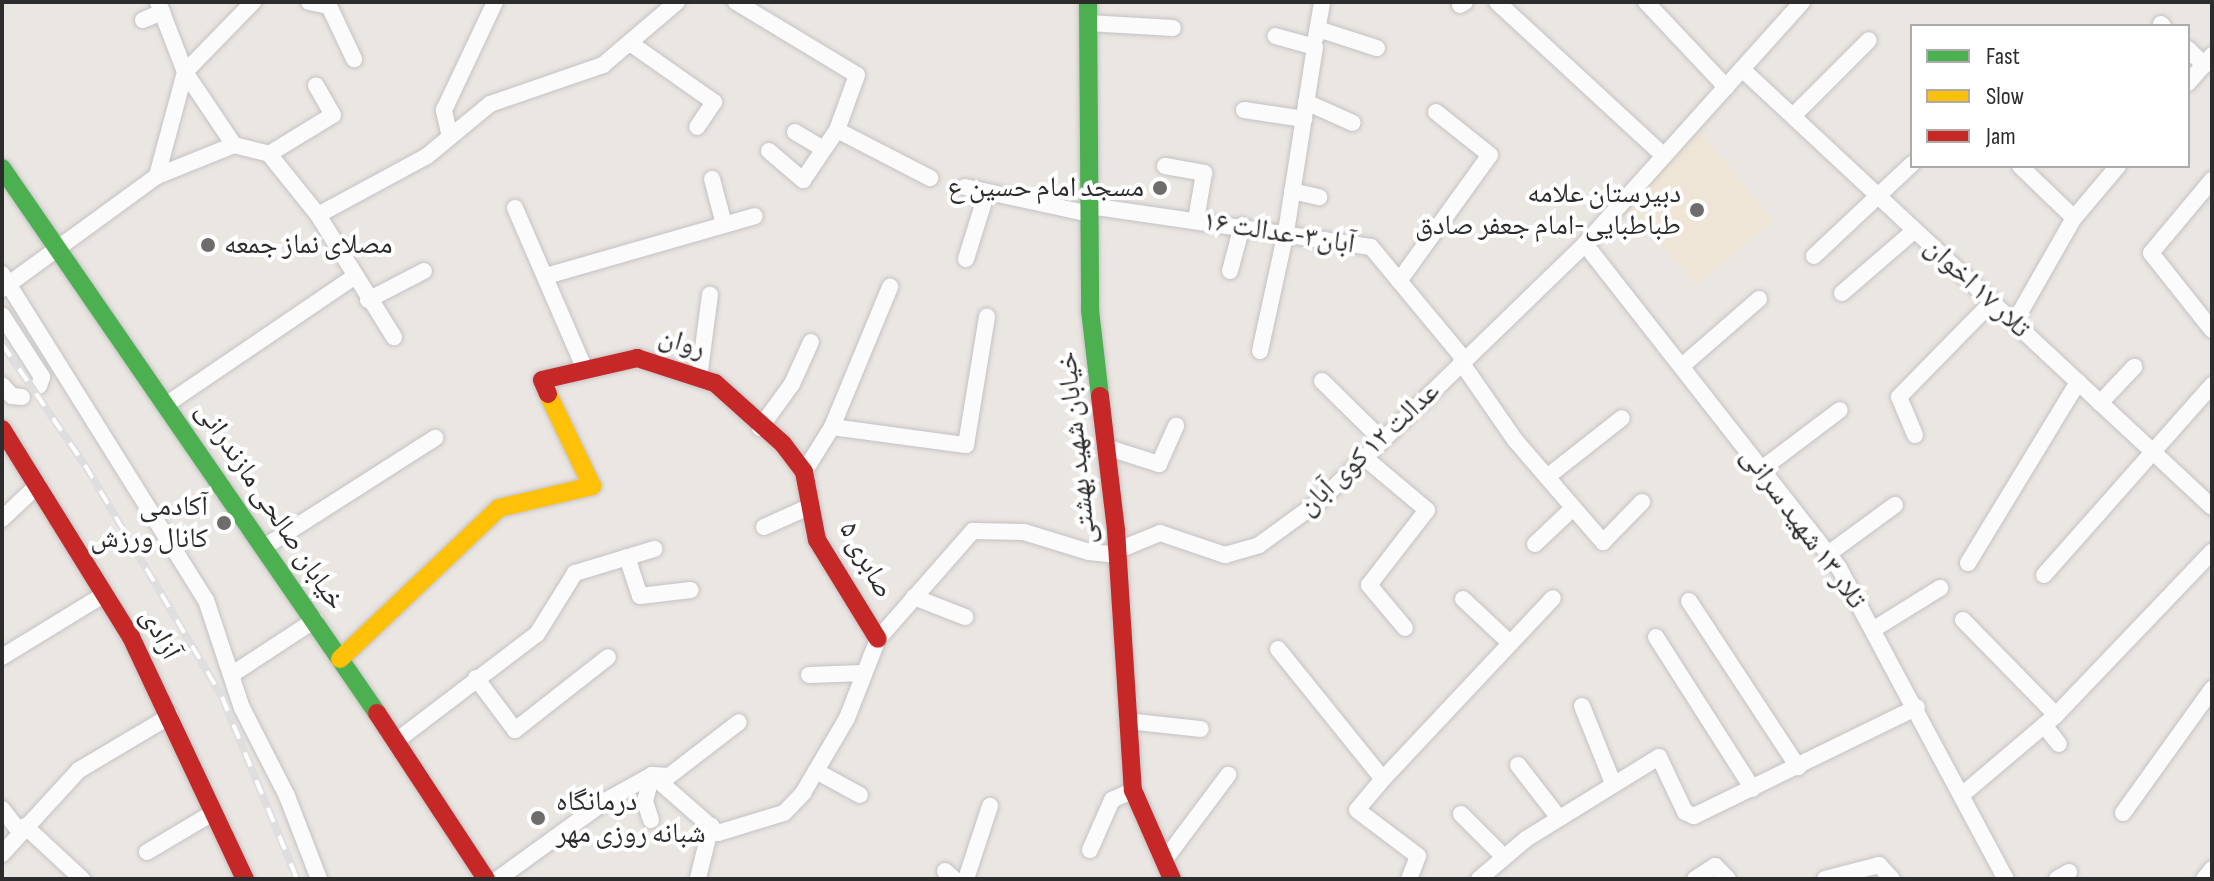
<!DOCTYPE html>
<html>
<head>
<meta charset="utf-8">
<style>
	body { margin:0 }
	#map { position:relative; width:2214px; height:881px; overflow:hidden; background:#eae6e2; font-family:"Sofia Sans Condensed","Noto Naskh Arabic",sans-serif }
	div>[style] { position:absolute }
	.education>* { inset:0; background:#eee5d6 }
	.roads { filter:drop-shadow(0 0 2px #c4c2c3) drop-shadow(0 0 2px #c4c2c3) }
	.street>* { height:16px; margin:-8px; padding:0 8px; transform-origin:8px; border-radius:8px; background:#fcfbfb }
	.fast>* { height:18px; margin:-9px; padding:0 9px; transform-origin:9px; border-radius:9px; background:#4caf50 }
	.slow>* { height:18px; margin:-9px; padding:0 9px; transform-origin:9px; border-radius:9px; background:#ffc107 }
	.jam>* { height:18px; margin:-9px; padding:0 9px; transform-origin:9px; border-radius:9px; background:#c62828 }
	.rail>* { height:8px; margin-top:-4px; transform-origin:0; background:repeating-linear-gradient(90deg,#fff 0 15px,#dededf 0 30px); box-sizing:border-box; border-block:2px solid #dededf }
	.dots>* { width:22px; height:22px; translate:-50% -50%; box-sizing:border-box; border:4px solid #fff; border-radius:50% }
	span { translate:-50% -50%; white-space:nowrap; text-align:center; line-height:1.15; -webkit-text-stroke:8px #fff; paint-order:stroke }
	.poi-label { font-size:28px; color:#2c2c2c }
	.right { translate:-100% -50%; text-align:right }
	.left { translate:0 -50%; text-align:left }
	.street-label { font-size:28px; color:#2c2c2c }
	.frame { position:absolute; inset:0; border:4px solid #2c2c2c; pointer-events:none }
	.legend { position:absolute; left:1910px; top:24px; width:280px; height:144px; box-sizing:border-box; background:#fff; border:2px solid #ababab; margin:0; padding:10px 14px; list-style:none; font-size:24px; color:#2c2c2c }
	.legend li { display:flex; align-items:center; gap:16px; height:40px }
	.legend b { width:40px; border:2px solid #ababab }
</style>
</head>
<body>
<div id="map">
	<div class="education">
		<div style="clip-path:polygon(1694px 124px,1773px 220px,1697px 285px,1621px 201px)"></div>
	</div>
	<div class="roads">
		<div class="street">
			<div style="left:158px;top:2px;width:75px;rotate:68.9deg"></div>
			<div style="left:185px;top:72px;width:98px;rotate:-45.8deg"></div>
			<div style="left:309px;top:2px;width:20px;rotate:11deg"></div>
			<div style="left:329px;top:6px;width:59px;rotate:64.7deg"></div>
			<div style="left:736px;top:2px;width:141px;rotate:31.1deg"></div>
			<div style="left:857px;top:75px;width:59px;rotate:110deg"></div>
			<div style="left:837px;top:130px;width:105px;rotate:27.3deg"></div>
			<div style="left:1497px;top:2px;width:227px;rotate:42.7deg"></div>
			<div style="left:1646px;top:2px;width:117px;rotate:46.7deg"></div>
			<div style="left:1460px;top:5px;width:6px;rotate:-31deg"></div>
			<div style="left:143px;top:20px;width:21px;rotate:-23deg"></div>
			<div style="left:1088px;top:23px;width:85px;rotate:3.4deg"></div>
			<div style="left:2161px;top:24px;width:3px;rotate:45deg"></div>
			<div style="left:1318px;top:29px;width:62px;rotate:17.9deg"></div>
			<div style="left:1316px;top:37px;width:36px;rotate:-80deg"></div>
			<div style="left:630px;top:43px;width:103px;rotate:35.1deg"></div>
			<div style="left:714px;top:102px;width:30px;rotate:124deg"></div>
			<div style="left:2188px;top:49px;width:23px;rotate:45deg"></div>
			<div style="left:1742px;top:69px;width:642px;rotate:42.98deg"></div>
			<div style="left:2188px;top:83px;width:37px;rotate:-49deg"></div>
			<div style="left:1306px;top:102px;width:51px;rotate:24.1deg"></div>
			<div style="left:1244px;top:110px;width:61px;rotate:8.5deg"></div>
			<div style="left:1793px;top:116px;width:107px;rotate:-45deg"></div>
			<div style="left:795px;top:132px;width:33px;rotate:31deg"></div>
			<div style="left:450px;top:137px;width:28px;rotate:-103deg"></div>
			<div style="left:444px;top:110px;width:119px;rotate:-64.7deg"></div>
			<div style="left:234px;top:145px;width:36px;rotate:14deg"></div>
			<div style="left:269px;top:154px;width:78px;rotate:51.2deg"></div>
			<div style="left:318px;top:215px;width:144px;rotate:58.1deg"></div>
			<div style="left:769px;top:151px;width:45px;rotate:40.5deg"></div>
			<div style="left:803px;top:180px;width:60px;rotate:-55.8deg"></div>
			<div style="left:269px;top:154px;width:75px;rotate:-31.4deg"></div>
			<div style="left:333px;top:115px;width:34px;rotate:-120deg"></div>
			<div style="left:1165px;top:166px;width:40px;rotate:10deg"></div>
			<div style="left:1204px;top:173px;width:48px;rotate:99.7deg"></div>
			<div style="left:2020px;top:166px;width:75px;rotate:43.9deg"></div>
			<div style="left:712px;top:179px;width:47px;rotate:75.1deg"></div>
			<div style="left:2212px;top:180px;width:95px;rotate:129.9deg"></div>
			<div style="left:2151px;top:253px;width:98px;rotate:51.6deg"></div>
			<div style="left:965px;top:187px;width:128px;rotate:12.2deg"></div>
			<div style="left:1292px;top:191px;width:28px;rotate:13deg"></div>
			<div style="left:1090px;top:206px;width:284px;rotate:8.3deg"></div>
			<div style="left:1371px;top:247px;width:146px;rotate:50.3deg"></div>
			<div style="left:515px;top:208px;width:176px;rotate:66.6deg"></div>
			<div style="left:318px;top:215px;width:124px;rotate:-28.4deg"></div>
			<div style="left:427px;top:156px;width:82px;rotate:-39.5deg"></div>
			<div style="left:490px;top:104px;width:120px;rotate:-19deg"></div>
			<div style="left:603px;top:65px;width:97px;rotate:-40.4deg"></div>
			<div style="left:1585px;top:244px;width:412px;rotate:51.9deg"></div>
			<div style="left:1839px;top:568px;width:353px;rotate:61.8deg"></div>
			<div style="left:1814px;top:256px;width:134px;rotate:-43.2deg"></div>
			<div style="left:966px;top:259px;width:70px;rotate:-72.6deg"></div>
			<div style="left:1230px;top:271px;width:47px;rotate:-75.1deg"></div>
			<div style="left:2px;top:274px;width:385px;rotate:58deg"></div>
			<div style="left:206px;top:600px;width:114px;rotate:71.6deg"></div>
			<div style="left:242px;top:708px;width:99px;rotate:62.9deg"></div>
			<div style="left:287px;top:796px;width:89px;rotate:68.9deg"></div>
			<div style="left:546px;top:276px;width:217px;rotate:-16deg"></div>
			<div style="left:1399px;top:281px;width:155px;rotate:-54.2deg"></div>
			<div style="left:1490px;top:155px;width:69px;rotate:-141.5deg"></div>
			<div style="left:2px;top:289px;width:192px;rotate:-36.1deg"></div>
			<div style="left:157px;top:176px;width:83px;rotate:-21.9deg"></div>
			<div style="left:234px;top:145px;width:88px;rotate:-123.9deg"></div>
			<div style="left:185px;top:72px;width:108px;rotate:105.1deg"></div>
			<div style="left:1842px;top:293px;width:96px;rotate:-40.8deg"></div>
			<div style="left:368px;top:300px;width:63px;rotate:-27.4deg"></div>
			<div style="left:2px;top:315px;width:74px;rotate:57.2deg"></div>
			<div style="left:42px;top:377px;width:9px;rotate:108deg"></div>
			<div style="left:2014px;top:323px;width:121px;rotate:-60.3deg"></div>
			<div style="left:2074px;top:218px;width:68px;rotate:-49.8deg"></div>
			<div style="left:1260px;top:351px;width:122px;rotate:-77.7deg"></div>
			<div style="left:1286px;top:232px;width:187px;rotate:-81.1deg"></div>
			<div style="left:1315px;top:47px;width:41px;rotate:-164.6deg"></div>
			<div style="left:1461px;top:362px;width:95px;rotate:55.3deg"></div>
			<div style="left:1515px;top:440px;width:135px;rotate:49.2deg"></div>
			<div style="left:1603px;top:542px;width:56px;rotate:-45.7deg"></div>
			<div style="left:1682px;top:366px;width:102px;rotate:-41deg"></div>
			<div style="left:699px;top:378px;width:84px;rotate:-82.5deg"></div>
			<div style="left:1322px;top:381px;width:83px;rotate:44.5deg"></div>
			<div style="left:2px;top:385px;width:15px;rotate:48deg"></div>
			<div style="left:12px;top:396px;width:10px;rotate:6deg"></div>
			<div style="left:2100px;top:403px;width:50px;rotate:-46.6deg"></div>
			<div style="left:167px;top:404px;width:227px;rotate:-34.2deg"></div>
			<div style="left:832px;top:427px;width:135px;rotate:7.7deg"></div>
			<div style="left:966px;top:445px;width:130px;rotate:-80.7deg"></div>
			<div style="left:760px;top:428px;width:54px;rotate:-54deg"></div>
			<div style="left:792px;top:384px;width:46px;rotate:-65.7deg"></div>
			<div style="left:1915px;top:435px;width:41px;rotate:-112.8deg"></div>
			<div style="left:1899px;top:397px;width:133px;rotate:-45.6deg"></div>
			<div style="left:1106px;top:447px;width:56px;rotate:17.8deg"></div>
			<div style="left:1159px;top:464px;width:42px;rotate:-65.9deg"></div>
			<div style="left:1365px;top:458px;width:81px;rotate:40deg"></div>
			<div style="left:1427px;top:510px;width:95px;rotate:127.7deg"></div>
			<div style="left:1369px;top:585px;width:56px;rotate:50.1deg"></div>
			<div style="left:1763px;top:468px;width:96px;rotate:-37deg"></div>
			<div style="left:804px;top:472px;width:53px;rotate:-58.1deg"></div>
			<div style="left:832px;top:427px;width:152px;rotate:-67.5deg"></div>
			<div style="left:1547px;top:477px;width:95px;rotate:-38.2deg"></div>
			<div style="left:2px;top:519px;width:50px;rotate:-43.4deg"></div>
			<div style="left:764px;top:527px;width:51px;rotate:-24.1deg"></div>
			<div style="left:1535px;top:544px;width:52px;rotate:-43.5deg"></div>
			<div style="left:266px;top:546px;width:201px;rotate:-32.6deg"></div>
			<div style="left:1116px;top:551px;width:48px;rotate:-22.2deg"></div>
			<div style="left:1160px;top:533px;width:69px;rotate:18.7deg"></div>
			<div style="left:1225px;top:555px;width:35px;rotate:-16deg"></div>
			<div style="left:1259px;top:545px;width:77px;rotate:-36deg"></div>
			<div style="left:1321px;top:500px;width:368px;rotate:-44.1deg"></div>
			<div style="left:1585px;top:244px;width:325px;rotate:-48.1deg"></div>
			<div style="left:1828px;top:554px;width:83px;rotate:-36.2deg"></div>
			<div style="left:627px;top:557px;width:41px;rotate:71.6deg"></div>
			<div style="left:640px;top:596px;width:51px;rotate:-6.7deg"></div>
			<div style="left:1968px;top:563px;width:212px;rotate:-58.7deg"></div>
			<div style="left:2044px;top:575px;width:254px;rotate:-48.5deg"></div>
			<div style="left:914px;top:597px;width:55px;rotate:21.4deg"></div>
			<div style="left:1463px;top:599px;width:64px;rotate:43.1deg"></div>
			<div style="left:1689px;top:601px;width:199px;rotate:56.7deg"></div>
			<div style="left:1963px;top:620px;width:133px;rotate:45.6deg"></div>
			<div style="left:1874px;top:629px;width:78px;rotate:-31.8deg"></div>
			<div style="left:1656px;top:637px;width:180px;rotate:57.5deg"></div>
			<div style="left:1278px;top:649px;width:167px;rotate:51.1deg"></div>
			<div style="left:1383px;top:779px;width:40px;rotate:130deg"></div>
			<div style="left:1357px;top:810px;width:76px;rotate:37deg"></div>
			<div style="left:1418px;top:856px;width:25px;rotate:111deg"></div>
			<div style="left:2px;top:657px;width:121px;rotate:-31.5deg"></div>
			<div style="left:234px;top:673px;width:97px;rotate:-33.2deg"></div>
			<div style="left:809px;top:675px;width:54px;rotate:-2.1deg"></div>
			<div style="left:476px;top:678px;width:65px;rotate:53.1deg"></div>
			<div style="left:515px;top:730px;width:118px;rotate:-38.1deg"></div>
			<div style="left:1582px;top:706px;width:83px;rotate:68.1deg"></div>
			<div style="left:1127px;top:721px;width:74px;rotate:6.2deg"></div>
			<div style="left:2044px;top:725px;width:24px;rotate:52deg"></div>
			<div style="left:395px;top:742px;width:178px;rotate:-37.3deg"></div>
			<div style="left:537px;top:634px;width:72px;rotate:-58.1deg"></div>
			<div style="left:575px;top:573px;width:83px;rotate:-16.9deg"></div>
			<div style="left:1518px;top:765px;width:67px;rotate:52.3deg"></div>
			<div style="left:816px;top:771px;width:50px;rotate:28.6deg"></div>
			<div style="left:1383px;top:779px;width:248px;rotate:-46.8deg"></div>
			<div style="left:1963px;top:794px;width:122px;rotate:-40.3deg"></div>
			<div style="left:2056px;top:715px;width:226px;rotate:-46.3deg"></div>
			<div style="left:2px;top:809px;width:29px;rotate:52deg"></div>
			<div style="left:2123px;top:813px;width:153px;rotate:-54.3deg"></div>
			<div style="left:1461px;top:814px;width:61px;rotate:45deg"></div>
			<div style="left:651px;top:820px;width:20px;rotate:-108deg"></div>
			<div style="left:645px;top:801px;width:27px;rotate:-75deg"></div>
			<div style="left:652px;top:775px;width:17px;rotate:3deg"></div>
			<div style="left:669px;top:776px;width:88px;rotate:-37.6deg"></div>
			<div style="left:25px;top:826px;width:78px;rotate:42.9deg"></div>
			<div style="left:1090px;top:850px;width:55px;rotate:-66.3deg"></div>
			<div style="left:1112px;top:800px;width:23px;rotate:-25deg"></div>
			<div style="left:147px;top:852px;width:78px;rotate:-30.8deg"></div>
			<div style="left:2px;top:854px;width:114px;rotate:-47.5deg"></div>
			<div style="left:79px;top:770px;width:106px;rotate:-30.7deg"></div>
			<div style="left:1166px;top:858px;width:104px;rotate:-53.2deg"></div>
			<div style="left:945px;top:871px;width:12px;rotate:42deg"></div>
			<div style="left:698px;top:878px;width:54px;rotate:-76deg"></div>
			<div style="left:498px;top:879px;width:135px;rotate:-35.9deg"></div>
			<div style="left:607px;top:800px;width:51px;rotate:-29.1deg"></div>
			<div style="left:652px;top:775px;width:88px;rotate:41.3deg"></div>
			<div style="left:718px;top:833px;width:69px;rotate:-16.9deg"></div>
			<div style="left:784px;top:813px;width:28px;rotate:-46deg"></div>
			<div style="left:803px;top:793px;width:87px;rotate:-59.6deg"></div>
			<div style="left:847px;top:718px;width:85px;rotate:-68.6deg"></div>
			<div style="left:878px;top:639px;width:144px;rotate:-48.7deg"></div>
			<div style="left:973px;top:531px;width:51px;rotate:1.1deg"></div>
			<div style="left:1024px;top:532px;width:68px;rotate:17.1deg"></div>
			<div style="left:1089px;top:552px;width:27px;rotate:6deg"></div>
			<div style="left:966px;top:879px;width:77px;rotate:-71.8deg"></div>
			<div style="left:1479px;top:879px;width:62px;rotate:-40.4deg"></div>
			<div style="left:1526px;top:839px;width:156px;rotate:-31.7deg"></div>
			<div style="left:1659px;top:757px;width:61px;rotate:64.7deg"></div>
			<div style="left:1685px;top:812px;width:10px;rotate:24deg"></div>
			<div style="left:1694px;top:816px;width:248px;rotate:-26deg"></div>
			<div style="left:1695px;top:879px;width:24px;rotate:-33deg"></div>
			<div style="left:1715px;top:866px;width:18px;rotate:45deg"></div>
			<div style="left:1825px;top:879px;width:56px;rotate:-14.5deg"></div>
			<div style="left:1879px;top:865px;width:19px;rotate:47deg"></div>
			<div style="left:2057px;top:879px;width:14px;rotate:-30deg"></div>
			<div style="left:2204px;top:879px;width:13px;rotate:-51deg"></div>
		</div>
		<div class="fast">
			<div style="left:1088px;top:2px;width:308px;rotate:89.6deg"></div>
			<div style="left:1090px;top:310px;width:87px;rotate:83.4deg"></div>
			<div style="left:2px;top:168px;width:662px;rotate:55.47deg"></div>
		</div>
		<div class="slow">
			<div style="left:340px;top:659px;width:219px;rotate:-43.5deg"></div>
			<div style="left:499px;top:508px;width:96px;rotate:-13.3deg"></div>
			<div style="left:592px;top:486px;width:102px;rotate:-115.6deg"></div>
		</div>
		<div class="jam">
			<div style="left:548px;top:394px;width:15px;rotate:-113deg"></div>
			<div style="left:542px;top:380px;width:98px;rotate:-13deg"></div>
			<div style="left:637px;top:358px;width:82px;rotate:17.8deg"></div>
			<div style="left:715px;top:383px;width:91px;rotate:41.9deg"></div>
			<div style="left:783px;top:444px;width:35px;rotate:53deg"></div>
			<div style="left:804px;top:472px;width:69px;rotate:79.2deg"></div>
			<div style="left:817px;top:540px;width:116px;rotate:58.4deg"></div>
			<div style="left:1100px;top:396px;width:135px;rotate:83.2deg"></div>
			<div style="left:1116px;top:530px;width:261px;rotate:86.3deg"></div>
			<div style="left:1133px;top:790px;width:97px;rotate:66.3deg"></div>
			<div style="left:2px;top:429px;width:245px;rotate:58.2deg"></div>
			<div style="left:131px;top:637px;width:268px;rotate:64.8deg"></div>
			<div style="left:377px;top:713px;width:199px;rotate:56.7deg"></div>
		</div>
	</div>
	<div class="rail">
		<div style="left:2px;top:344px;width:147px;rotate:55.6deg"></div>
		<div style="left:85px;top:465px;width:269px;rotate:59.4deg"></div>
		<div style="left:222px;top:697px;width:197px;rotate:67.6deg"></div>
	</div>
	<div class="dots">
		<div style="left:1160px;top:188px;background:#6e6d6c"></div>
		<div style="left:1697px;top:210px;background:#6e6d6c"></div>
		<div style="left:208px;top:245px;background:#6e6d6c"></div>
		<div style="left:224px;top:523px;background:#6e6d6c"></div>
		<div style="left:538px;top:818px;background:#6e6d6c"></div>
	</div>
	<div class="poi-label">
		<span class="right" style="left:1144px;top:188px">مسجد امام حسین ع</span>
		<span class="right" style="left:1681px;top:210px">دبیرستان علامه<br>طباطبایی-امام جعفر صادق</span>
		<span class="left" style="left:224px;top:245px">مصلای نماز جمعه</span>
		<span class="right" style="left:208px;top:523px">آکادمی<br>کانال ورزش</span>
		<span class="left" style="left:556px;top:818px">درمانگاه<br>شبانه روزی مهر</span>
	</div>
	<div class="street-label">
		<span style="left:1279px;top:233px;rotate:9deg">آبان۳-عدالت ۱۶</span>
		<span style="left:1977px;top:288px;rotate:43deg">تلار ۱۷ اخوان</span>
		<span style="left:682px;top:343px;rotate:17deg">روان</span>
		<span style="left:1077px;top:448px;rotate:-96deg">خیابان شهید بهشتی</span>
		<span style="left:1369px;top:449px;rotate:-43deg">عدالت ۱۲ کوی آبان</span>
		<span style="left:270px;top:506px;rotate:56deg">خیابان صالحی مازندرانی</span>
		<span style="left:1803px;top:528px;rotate:54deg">تلار ۱۳ شهید سرانی</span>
		<span style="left:866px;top:560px;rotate:61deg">صابری ۵</span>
		<span style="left:160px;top:634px;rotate:62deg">آزادی</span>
	</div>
	<div class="frame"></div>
	<ul class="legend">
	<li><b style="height:10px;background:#4caf50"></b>Fast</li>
	<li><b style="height:10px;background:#ffc107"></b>Slow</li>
	<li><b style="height:10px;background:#c62828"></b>Jam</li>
	</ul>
</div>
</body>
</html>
